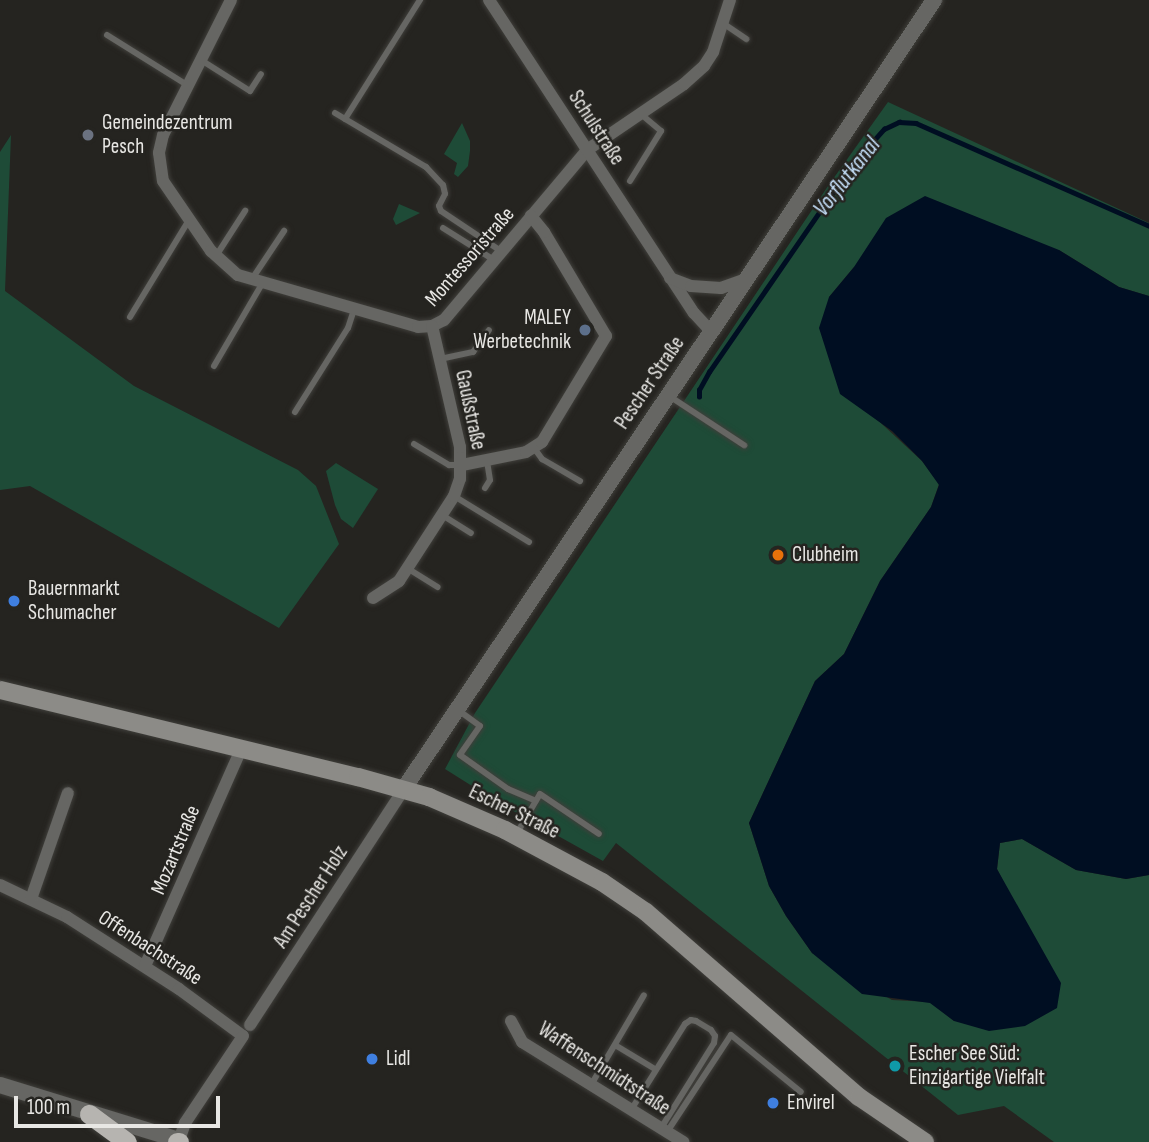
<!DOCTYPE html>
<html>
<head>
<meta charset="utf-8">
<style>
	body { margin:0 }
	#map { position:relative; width:1149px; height:1142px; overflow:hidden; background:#252420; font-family:"Sofia Sans Condensed",sans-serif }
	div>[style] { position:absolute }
	.green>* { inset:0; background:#1e4b37 }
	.water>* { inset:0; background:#000e22 }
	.stream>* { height:4.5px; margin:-2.25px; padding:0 2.25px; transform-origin:2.25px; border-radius:2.25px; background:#000e22 }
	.roads { filter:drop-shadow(0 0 2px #403f3b) drop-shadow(0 0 2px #403f3b) }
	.service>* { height:6px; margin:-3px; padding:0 3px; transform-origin:3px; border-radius:3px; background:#666663 }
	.minor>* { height:12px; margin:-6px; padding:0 6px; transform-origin:6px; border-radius:6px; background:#666663 }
	.tertiary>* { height:16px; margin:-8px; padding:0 8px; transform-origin:8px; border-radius:8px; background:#666663 }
	.secondary>* { height:18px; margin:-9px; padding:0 9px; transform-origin:9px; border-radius:9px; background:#8c8b87 }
	.trunk>* { height:19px; margin:-9.5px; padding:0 9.5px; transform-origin:9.5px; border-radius:9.5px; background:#b6b4b0 }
	.dots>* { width:19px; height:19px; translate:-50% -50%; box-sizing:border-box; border:4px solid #252420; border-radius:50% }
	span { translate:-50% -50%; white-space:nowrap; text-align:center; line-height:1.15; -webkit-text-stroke:5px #252420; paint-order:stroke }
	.poi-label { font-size:21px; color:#e8e7e4 }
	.left { translate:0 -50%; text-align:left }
	.right { translate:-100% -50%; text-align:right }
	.street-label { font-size:21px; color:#e8e7e4 }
	.water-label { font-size:23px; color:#c6e1fb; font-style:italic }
	.scale { position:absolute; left:14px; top:1096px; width:206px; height:32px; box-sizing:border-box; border:4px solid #e8e7e4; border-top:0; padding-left:9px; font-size:21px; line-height:24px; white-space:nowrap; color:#e8e7e4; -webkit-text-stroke:5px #252420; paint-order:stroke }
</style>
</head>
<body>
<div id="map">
	<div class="green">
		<div style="clip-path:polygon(888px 102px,1149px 223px,1149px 296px,1119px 287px,1059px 250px,854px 267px,829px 297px,870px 413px,922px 461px,939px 484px,931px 507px,880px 581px,844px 654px,815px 681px,749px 823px,769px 886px,786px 916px,812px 953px,892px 1000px,930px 1002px,954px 1021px,1026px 926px,997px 869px,1000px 843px,1022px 839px,1076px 870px,1126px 879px,1149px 875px,1149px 1142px,1054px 1142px,1004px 1106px,958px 1115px,616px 843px,603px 861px,499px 803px,445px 769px,475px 713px,828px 186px)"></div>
		<div style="clip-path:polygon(462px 123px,470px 141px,470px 151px,468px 166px,458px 177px,454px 174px,457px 163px,444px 154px)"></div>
		<div style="clip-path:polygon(11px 135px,5px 291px,134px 386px,298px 470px,316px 486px,339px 544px,279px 628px,30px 486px,0 490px,0 152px)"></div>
		<div style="clip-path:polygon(399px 204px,420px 213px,396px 225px,393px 219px)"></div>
		<div style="clip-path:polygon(336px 463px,378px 489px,353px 528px,341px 519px,335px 505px,326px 471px)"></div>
	</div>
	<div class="water">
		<div style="clip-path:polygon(925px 196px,1059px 250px,1119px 287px,1149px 296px,1149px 875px,1126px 879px,1076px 870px,1022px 839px,1000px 843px,997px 869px,1061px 983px,1057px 1008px,1025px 1026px,989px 1031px,954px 1021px,930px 1003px,862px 994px,812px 953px,786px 916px,769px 886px,749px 823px,815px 681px,844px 654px,880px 581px,931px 507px,939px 485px,922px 461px,892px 431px,840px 394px,819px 328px,829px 297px,854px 267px,886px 218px)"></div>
	</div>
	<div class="stream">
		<div style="left:699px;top:397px;width:7px;rotate:-90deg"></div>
		<div style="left:699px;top:390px;width:21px;rotate:-61deg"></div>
		<div style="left:709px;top:372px;width:250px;rotate:-55.4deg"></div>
		<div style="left:851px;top:166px;width:50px;rotate:-48.3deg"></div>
		<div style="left:884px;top:129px;width:17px;rotate:-25deg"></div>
		<div style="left:899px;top:122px;width:17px;rotate:3deg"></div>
		<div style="left:916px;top:123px;width:255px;rotate:23.8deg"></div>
	</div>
	<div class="roads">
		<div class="service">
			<div style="left:724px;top:24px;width:27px;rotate:34deg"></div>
			<div style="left:107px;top:35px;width:94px;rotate:32deg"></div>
			<div style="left:201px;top:60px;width:58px;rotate:32.3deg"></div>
			<div style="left:250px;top:91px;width:20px;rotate:-57deg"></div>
			<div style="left:335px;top:113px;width:106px;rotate:30.7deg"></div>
			<div style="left:426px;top:167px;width:25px;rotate:47deg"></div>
			<div style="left:443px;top:185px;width:9px;rotate:77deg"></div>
			<div style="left:445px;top:194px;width:13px;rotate:117deg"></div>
			<div style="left:439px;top:206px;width:5px;rotate:68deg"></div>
			<div style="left:441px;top:211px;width:72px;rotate:33.7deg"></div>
			<div style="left:345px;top:119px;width:141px;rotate:-57.8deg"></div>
			<div style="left:630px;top:181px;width:59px;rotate:-58.2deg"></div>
			<div style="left:661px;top:131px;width:26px;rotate:-140deg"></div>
			<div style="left:443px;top:228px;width:60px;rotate:32.1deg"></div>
			<div style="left:216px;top:256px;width:54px;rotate:-57.2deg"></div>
			<div style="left:252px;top:279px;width:58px;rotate:-56.3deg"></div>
			<div style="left:130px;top:317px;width:114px;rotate:-58.7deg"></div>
			<div style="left:440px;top:359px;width:34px;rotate:-12deg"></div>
			<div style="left:473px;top:352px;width:27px;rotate:-54deg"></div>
			<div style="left:214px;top:366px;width:95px;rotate:-59.7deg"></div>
			<div style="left:669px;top:396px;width:90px;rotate:33.2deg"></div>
			<div style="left:295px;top:412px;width:99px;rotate:-57.8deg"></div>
			<div style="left:348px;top:328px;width:20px;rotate:-72deg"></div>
			<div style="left:414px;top:444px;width:41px;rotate:31deg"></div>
			<div style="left:449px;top:465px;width:13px"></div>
			<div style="left:534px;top:448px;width:14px;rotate:54deg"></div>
			<div style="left:542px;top:459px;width:44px;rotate:30.1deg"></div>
			<div style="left:485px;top:488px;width:9px;rotate:-58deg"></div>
			<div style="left:490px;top:480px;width:20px;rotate:-99deg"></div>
			<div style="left:454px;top:496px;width:88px;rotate:31.5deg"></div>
			<div style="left:442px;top:515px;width:34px;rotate:32deg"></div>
			<div style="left:407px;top:568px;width:36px;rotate:32deg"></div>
			<div style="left:458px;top:710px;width:27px;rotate:36deg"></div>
			<div style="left:480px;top:726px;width:35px;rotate:125deg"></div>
			<div style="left:460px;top:755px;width:59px;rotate:35.3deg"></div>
			<div style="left:508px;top:789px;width:30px;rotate:23deg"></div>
			<div style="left:517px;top:833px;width:45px;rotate:-59.5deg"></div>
			<div style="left:540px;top:794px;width:71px;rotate:34.1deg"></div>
			<div style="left:615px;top:1045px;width:47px;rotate:31deg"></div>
			<div style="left:591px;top:1085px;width:104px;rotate:-59.5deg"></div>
			<div style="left:631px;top:1110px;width:102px;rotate:-57.9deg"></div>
			<div style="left:685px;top:1024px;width:7px;rotate:-34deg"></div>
			<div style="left:691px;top:1020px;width:5px;rotate:11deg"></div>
			<div style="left:696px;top:1021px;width:17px;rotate:31deg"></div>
			<div style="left:711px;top:1030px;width:7px;rotate:56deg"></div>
			<div style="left:715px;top:1036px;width:7px;rotate:98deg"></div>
			<div style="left:714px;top:1043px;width:100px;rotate:121.9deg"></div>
			<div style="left:667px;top:1132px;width:116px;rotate:-56.6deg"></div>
			<div style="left:731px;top:1035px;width:90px;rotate:39.2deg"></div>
		</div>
		<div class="minor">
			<div style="left:231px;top:0;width:151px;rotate:116.7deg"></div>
			<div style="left:163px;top:135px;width:18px;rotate:103deg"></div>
			<div style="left:159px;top:153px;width:28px;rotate:82deg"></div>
			<div style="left:163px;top:181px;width:85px;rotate:55.6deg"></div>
			<div style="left:211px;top:251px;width:36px;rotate:42deg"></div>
			<div style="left:238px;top:275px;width:187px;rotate:16.1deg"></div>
			<div style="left:418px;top:327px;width:14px;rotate:-4deg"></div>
			<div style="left:432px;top:326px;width:13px;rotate:-27deg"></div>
			<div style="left:444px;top:320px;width:222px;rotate:-49.9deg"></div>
			<div style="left:587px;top:150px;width:117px;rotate:-34.2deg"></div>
			<div style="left:684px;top:84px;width:27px;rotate:-42deg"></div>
			<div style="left:704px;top:66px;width:17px;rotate:-57deg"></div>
			<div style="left:713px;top:52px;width:55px;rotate:-71.9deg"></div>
			<div style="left:489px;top:0;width:374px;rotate:56.8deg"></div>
			<div style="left:694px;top:313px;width:25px;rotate:47deg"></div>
			<div style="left:670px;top:278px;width:22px;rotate:21deg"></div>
			<div style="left:691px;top:286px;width:30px;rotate:4deg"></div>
			<div style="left:721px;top:288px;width:27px;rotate:-20deg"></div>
			<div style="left:462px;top:465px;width:65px;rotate:-11.5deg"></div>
			<div style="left:526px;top:452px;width:19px;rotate:-32deg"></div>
			<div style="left:542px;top:442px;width:124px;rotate:-58.9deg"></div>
			<div style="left:606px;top:336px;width:121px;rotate:-120.8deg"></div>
			<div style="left:544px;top:232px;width:21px;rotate:-129deg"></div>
			<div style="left:373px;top:598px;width:31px;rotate:-33deg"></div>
			<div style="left:399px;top:581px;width:101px;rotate:-57.1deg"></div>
			<div style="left:454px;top:496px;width:18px;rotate:-71deg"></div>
			<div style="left:460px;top:479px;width:32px;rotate:-90deg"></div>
			<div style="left:460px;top:447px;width:124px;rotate:-103deg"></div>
			<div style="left:0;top:885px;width:74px;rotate:25.5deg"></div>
			<div style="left:67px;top:917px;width:133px;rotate:32.7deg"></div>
			<div style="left:179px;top:989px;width:79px;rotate:36.3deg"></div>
			<div style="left:243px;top:1036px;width:105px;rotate:123.7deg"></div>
			<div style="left:185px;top:1123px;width:18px;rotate:109deg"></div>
			<div style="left:31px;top:899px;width:112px;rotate:-70.8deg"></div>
			<div style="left:145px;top:966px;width:237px;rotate:-66.1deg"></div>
			<div style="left:511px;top:1021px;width:24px;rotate:62deg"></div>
			<div style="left:522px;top:1042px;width:190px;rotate:31.8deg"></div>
			<div style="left:250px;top:1025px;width:280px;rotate:-56.9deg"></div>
		</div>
		<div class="tertiary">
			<div style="left:403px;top:790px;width:952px;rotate:-56.09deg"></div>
			<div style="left:0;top:1085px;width:187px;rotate:17.1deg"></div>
		</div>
		<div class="secondary">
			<div style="left:0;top:690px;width:368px;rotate:13.7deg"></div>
			<div style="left:358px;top:777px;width:74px;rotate:15.7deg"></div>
			<div style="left:429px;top:797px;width:83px;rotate:23.5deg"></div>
			<div style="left:505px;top:830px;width:110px;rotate:28.2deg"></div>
			<div style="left:602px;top:882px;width:53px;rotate:34.3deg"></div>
			<div style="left:646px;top:912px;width:282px;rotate:41deg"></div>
			<div style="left:859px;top:1097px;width:80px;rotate:34.3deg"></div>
		</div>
		<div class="trunk">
			<div style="left:89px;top:1114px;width:47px;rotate:36.4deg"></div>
			<div style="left:177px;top:1142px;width:2px"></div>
		</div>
	</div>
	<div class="dots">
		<div style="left:88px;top:135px;background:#6b7280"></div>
		<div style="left:585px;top:330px;background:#5c6f8a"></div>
		<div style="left:778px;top:555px;background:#e8710a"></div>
		<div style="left:14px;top:601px;background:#3f7fe0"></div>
		<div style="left:372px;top:1059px;background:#3f7fe0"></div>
		<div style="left:895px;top:1066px;background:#0f9aa8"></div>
		<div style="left:773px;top:1103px;background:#3f7fe0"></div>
	</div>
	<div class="poi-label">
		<span class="left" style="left:102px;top:135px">Gemeindezentrum<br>Pesch</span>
		<span class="right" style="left:571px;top:330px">MALEY<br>Werbetechnik</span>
		<span class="left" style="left:792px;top:555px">Clubheim</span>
		<span class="left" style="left:28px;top:601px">Bauernmarkt<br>Schumacher</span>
		<span class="left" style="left:909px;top:1066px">Escher See Süd:<br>Einzigartige Vielfalt</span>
		<span class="left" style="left:386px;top:1059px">Lidl</span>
		<span class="left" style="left:787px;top:1103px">Envirel</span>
	</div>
	<div class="street-label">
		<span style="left:596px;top:128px;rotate:57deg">Schulstraße</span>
		<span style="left:470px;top:257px;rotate:-49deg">Montessoristraße</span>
		<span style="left:650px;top:383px;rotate:-56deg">Pescher Straße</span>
		<span style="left:470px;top:410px;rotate:78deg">Gaußstraße</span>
		<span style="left:514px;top:812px;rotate:26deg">Escher Straße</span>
		<span style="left:176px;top:850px;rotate:-67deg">Mozartstraße</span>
		<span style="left:311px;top:897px;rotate:-57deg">Am Pescher Holz</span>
		<span style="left:150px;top:948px;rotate:33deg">Offenbachstraße</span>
		<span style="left:604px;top:1069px;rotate:33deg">Waffenschmidtstraße</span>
	</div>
	<div class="water-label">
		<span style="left:847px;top:177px;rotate:-52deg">Vorflutkanal</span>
	</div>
	<div class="scale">100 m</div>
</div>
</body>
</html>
